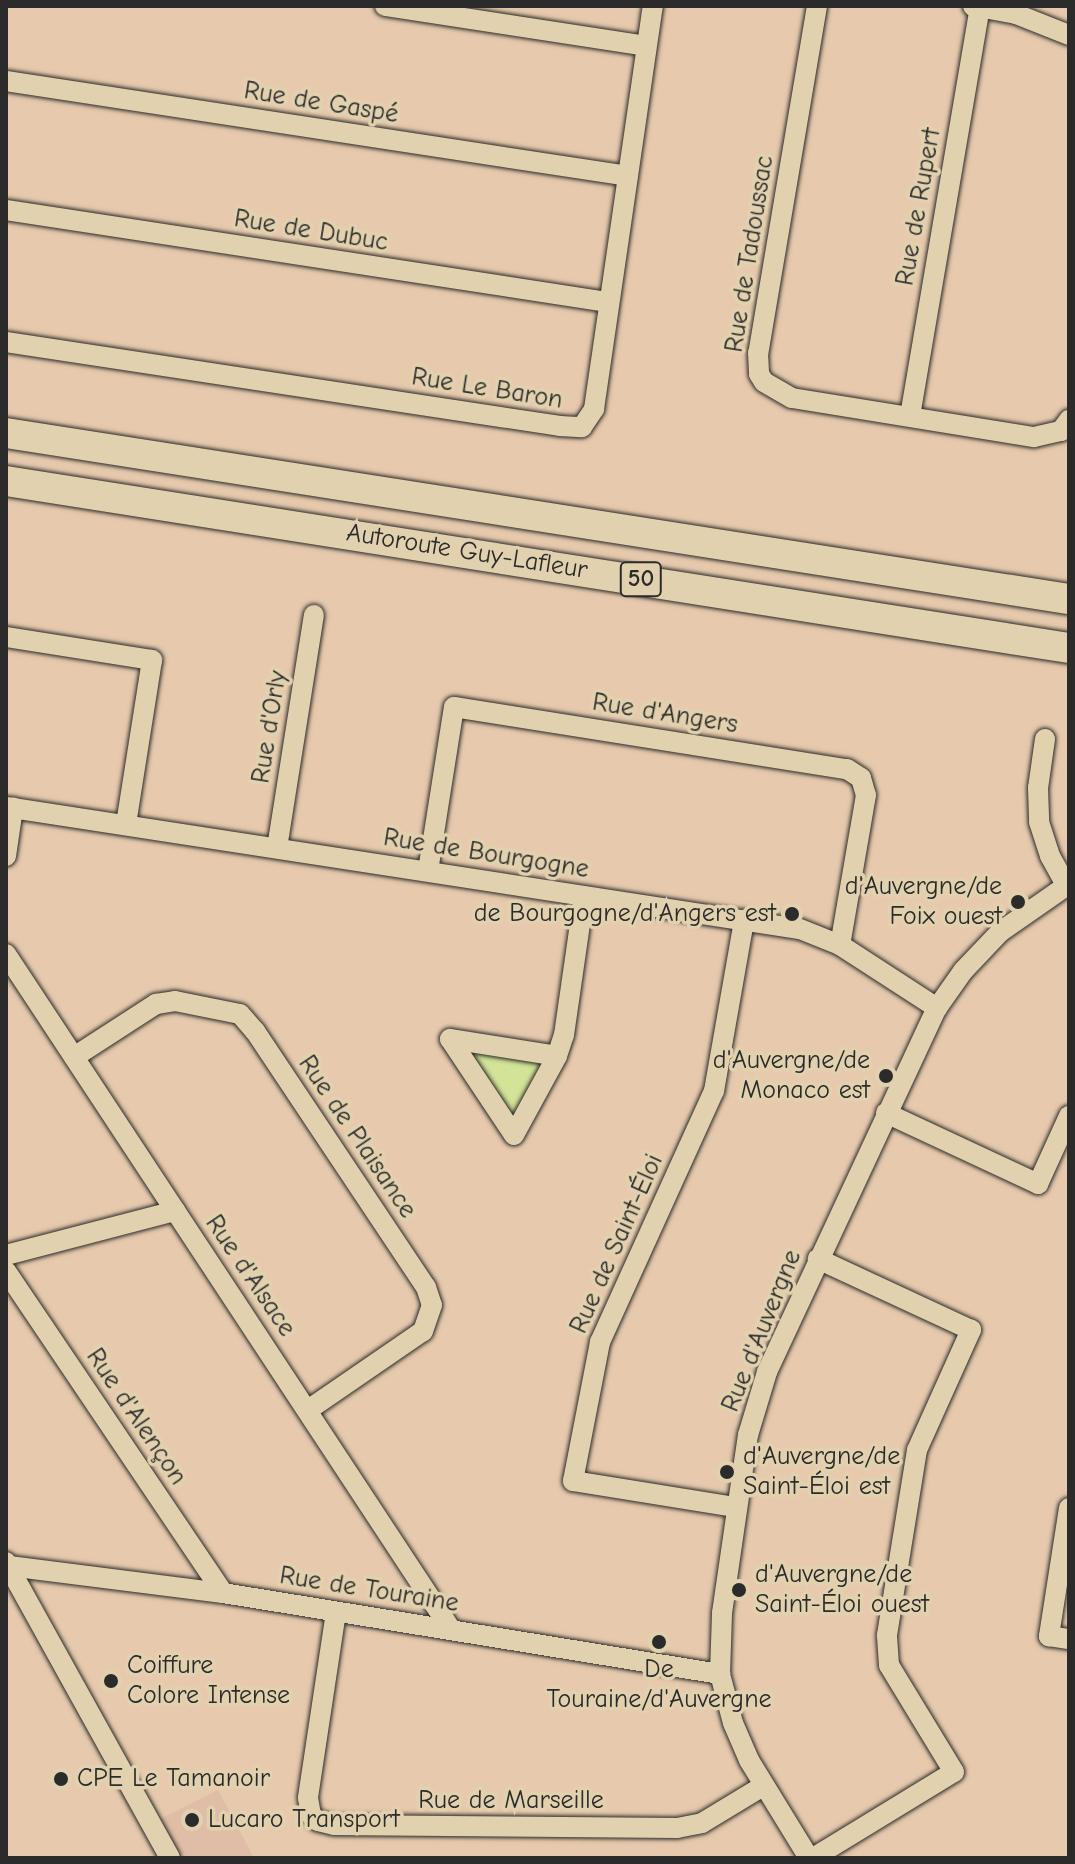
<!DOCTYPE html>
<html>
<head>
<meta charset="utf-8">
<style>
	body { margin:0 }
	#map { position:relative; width:1075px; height:1864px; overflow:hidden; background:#e7caad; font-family:"Comic Neue",sans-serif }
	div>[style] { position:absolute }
	.built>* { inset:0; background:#e0bda6 }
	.green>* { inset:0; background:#d3e397 }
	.roads { filter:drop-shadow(0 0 2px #2b2b2b) drop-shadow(0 0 2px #2b2b2b) }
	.minor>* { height:20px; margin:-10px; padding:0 10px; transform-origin:10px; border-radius:10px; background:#e2d1ae }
	.highway>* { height:30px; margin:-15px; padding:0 15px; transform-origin:15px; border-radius:15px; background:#e2d1ae }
	.dots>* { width:22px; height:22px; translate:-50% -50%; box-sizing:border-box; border:4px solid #e2d1ae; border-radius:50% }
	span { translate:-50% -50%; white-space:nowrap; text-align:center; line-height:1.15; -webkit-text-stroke:7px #e2d1ae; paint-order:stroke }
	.shield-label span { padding:2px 6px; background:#e2d1ae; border:2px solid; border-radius:6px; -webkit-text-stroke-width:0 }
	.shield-label { font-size:24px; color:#2b2b2b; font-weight:700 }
	.street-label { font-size:26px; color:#2b2b2b }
	.poi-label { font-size:26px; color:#2b2b2b }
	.right { translate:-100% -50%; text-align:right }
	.left { translate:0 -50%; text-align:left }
	.frame { position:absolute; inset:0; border:8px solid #2b2b2b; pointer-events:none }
</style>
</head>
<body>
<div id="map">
	<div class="built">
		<div style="clip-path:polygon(218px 1790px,254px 1858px,182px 1858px,160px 1819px)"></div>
	</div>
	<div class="green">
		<div style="clip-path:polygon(450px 1039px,557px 1056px,514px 1135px)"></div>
	</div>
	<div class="roads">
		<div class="minor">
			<div style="left:385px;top:6px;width:264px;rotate:8.7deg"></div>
			<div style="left:817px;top:6px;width:352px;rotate:99.6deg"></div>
			<div style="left:758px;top:353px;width:21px;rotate:87deg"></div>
			<div style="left:759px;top:374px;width:9px;rotate:58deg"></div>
			<div style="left:764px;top:382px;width:32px;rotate:30deg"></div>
			<div style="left:792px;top:398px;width:245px;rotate:9.2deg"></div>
			<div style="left:1034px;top:437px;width:28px;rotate:-13deg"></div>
			<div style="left:1061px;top:431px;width:14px;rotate:-54deg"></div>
			<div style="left:973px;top:6px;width:44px;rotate:10.5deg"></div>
			<div style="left:1016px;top:14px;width:57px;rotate:21.6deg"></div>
			<div style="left:6px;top:81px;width:629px;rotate:8.68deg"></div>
			<div style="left:6px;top:210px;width:609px;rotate:8.69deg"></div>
			<div style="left:6px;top:342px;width:560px;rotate:8.62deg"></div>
			<div style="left:560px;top:426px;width:22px;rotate:3deg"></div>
			<div style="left:582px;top:427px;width:22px;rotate:-56deg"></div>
			<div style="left:594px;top:409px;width:407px;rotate:-81.7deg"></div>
			<div style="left:910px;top:416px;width:415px;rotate:-80.3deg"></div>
			<div style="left:6px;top:637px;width:148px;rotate:9deg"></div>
			<div style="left:152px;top:660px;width:167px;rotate:99deg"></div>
			<div style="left:1045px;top:739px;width:49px;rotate:98.1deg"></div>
			<div style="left:1038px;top:788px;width:34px;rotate:88deg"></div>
			<div style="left:1039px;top:822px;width:36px;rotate:72deg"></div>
			<div style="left:1050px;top:856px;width:33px;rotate:61deg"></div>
			<div style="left:6px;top:807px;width:803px;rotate:8.74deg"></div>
			<div style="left:800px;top:929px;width:43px;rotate:21.8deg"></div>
			<div style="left:840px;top:945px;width:116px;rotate:33deg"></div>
			<div style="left:277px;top:848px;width:236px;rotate:-81deg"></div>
			<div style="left:6px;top:856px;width:49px;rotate:-81.7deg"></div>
			<div style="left:428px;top:871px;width:166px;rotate:-81deg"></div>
			<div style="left:454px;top:707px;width:398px;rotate:9deg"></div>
			<div style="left:847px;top:769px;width:17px;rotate:33deg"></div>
			<div style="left:861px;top:778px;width:18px;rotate:74deg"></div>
			<div style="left:866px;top:795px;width:152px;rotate:99.8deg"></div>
			<div style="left:6px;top:954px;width:807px;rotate:56.62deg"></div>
			<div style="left:450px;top:1039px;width:115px;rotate:56.3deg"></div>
			<div style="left:514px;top:1135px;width:90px;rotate:-61.4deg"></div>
			<div style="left:557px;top:1056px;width:22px;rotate:-72deg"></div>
			<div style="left:564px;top:1035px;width:140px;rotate:-81.8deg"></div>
			<div style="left:450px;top:1039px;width:108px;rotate:9deg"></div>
			<div style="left:74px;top:1057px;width:98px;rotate:-32.9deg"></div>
			<div style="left:156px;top:1004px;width:19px;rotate:-9deg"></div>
			<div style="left:175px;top:1001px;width:66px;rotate:11.3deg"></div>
			<div style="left:240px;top:1014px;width:23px;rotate:49deg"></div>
			<div style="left:255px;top:1031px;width:308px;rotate:56.3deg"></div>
			<div style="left:426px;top:1287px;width:19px;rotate:72deg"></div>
			<div style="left:432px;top:1305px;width:28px;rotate:109deg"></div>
			<div style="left:423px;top:1331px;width:140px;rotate:145.5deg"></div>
			<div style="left:886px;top:1113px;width:168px;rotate:25deg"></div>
			<div style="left:1038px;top:1184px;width:75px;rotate:-65.5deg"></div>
			<div style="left:6px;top:1255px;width:175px;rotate:-14.6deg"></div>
			<div style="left:6px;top:1271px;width:388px;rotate:56deg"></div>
			<div style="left:735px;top:1507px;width:164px;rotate:-170.9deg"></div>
			<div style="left:573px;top:1481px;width:142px;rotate:-79deg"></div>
			<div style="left:600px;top:1342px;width:276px;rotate:-65.6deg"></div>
			<div style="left:714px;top:1091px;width:174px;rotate:-80deg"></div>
			<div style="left:1069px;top:1508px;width:130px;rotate:98.9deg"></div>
			<div style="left:1049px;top:1636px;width:20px;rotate:9deg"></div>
			<div style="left:6px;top:1562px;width:338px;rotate:61deg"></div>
			<div style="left:9px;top:1566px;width:216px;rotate:7.2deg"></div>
			<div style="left:223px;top:1593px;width:504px;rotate:9.26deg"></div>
			<div style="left:336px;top:1612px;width:188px;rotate:98.6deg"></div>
			<div style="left:308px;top:1798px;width:17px;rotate:80deg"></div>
			<div style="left:311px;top:1815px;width:9px;rotate:41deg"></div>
			<div style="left:318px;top:1821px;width:16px;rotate:14deg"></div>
			<div style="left:334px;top:1825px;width:343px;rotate:0.5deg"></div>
			<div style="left:677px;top:1828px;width:25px;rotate:-11deg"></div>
			<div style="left:702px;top:1823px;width:71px;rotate:-31.2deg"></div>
			<div style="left:809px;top:1858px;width:115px;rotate:-121.5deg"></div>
			<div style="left:749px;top:1760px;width:40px;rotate:-113.4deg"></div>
			<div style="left:733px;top:1723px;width:51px;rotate:-104.9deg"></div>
			<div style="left:720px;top:1674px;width:61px;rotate:-88.1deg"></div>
			<div style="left:722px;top:1613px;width:180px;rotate:-81.7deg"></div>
			<div style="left:748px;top:1435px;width:66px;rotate:-73.2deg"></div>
			<div style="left:767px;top:1372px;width:402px;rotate:-65deg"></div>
			<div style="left:937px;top:1008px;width:45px;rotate:-54.9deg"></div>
			<div style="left:963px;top:971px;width:54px;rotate:-46.5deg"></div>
			<div style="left:1000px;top:932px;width:84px;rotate:-34.8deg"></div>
			<div style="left:813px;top:1858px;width:165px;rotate:-31.4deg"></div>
			<div style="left:954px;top:1772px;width:125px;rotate:-121.3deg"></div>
			<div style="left:889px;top:1665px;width:30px;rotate:-94deg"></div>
			<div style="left:887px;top:1635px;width:187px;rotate:-80.8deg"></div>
			<div style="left:917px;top:1450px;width:132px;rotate:-65.8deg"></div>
			<div style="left:971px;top:1330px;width:169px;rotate:-155.1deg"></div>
		</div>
		<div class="highway">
			<div style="left:6px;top:433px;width:1076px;rotate:8.88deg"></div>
			<div style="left:6px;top:481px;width:1076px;rotate:8.93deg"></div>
		</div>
	</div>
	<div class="dots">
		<div style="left:1018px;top:902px;background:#2b2b2b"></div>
		<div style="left:792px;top:914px;background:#2b2b2b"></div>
		<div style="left:886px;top:1076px;background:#2b2b2b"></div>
		<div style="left:727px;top:1472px;background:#2b2b2b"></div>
		<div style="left:739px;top:1590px;background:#2b2b2b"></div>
		<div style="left:659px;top:1642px;background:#2b2b2b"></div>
		<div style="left:111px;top:1681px;background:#2b2b2b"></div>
		<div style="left:61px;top:1779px;background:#2b2b2b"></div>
		<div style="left:192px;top:1820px;background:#2b2b2b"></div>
	</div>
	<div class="shield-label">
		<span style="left:641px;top:579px">50</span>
	</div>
	<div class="street-label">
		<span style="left:321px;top:103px;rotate:9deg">Rue de Gaspé</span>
		<span style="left:919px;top:207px;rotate:-80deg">Rue de Rupert</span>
		<span style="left:311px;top:231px;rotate:9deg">Rue de Dubuc</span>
		<span style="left:750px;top:254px;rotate:-81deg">Rue de Tadoussac</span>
		<span style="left:487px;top:389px;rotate:9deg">Rue Le Baron</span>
		<span style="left:467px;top:552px;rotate:9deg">Autoroute Guy-Lafleur</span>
		<span style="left:665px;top:714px;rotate:9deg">Rue d'Angers</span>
		<span style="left:270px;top:727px;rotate:-81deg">Rue d'Orly</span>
		<span style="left:486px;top:854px;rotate:9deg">Rue de Bourgogne</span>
		<span style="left:357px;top:1137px;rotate:56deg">Rue de Plaisance</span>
		<span style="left:617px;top:1244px;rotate:-66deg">Rue de Saint-Éloi</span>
		<span style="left:250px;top:1276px;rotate:56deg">Rue d'Alsace</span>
		<span style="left:762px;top:1331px;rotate:-68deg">Rue d'Auvergne</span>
		<span style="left:136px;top:1417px;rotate:56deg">Rue d'Alençon</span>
		<span style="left:369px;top:1590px;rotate:9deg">Rue de Touraine</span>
		<span style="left:511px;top:1801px">Rue de Marseille</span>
	</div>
	<div class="poi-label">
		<span class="right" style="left:1002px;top:902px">d'Auvergne/de<br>Foix ouest</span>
		<span class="right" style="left:776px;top:914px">de Bourgogne/d'Angers est</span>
		<span class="right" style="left:870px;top:1076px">d'Auvergne/de<br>Monaco est</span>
		<span class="left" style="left:743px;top:1472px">d'Auvergne/de<br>Saint-Éloi est</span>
		<span class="left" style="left:755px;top:1590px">d'Auvergne/de<br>Saint-Éloi ouest</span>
		<span class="left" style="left:127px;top:1681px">Coiffure<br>Colore Intense</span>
		<span style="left:659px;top:1685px">De<br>Touraine/d'Auvergne</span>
		<span class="left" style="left:77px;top:1779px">CPE Le Tamanoir</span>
		<span class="left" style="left:208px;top:1820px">Lucaro Transport</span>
	</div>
	<div class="frame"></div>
</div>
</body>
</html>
